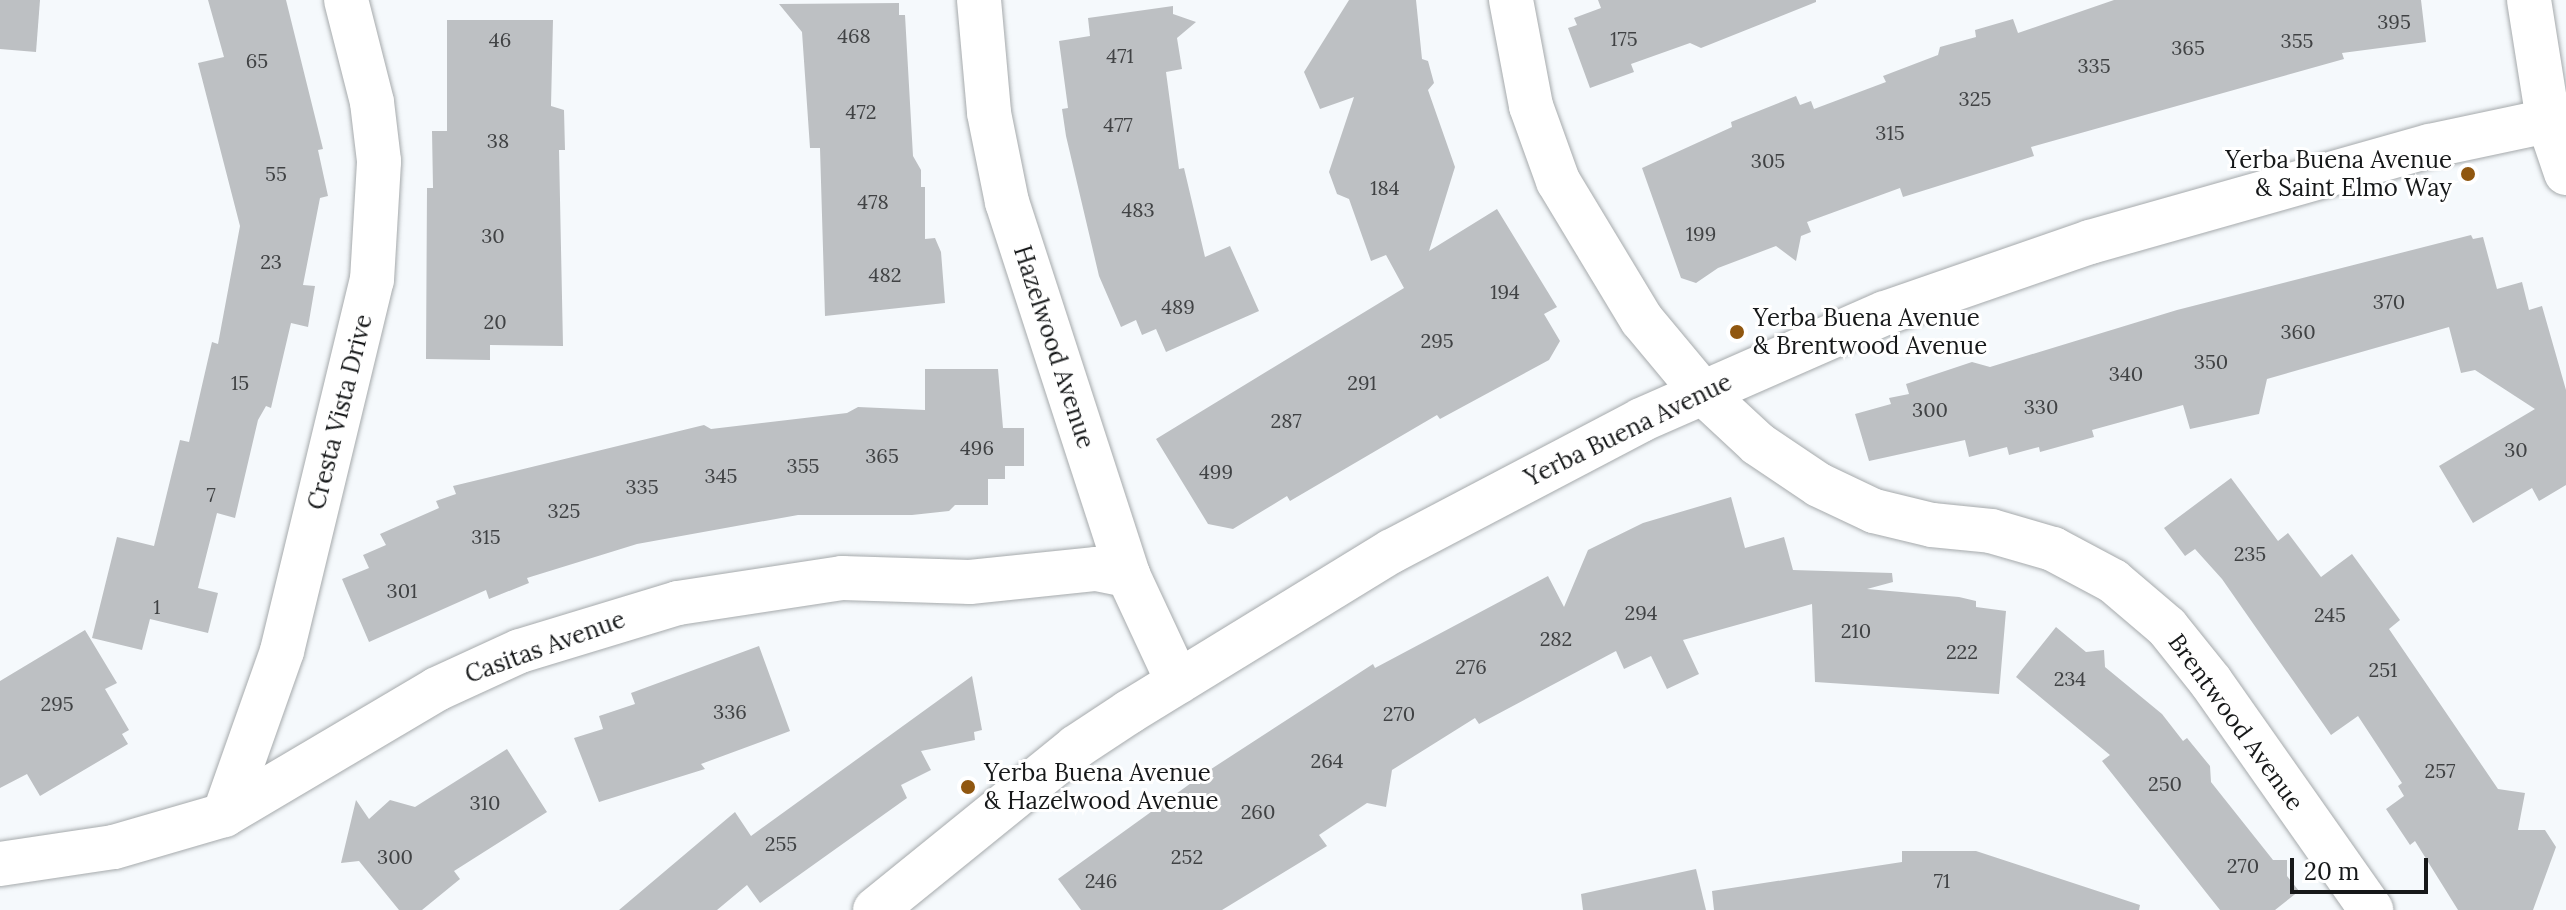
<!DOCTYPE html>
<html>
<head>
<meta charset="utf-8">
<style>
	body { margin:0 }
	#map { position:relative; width:2566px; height:910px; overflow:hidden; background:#f5f9fc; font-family:Lora,serif }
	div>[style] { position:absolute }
	.building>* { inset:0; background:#bdc0c3 }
	.roads { filter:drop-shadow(0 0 2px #a6aaac) drop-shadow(0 0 2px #a6aaac) }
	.street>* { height:44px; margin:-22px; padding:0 22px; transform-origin:22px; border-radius:22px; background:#fff }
	.secondary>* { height:44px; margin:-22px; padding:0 22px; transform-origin:22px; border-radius:22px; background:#fff }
	.dots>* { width:22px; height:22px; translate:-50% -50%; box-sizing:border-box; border:4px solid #fff; border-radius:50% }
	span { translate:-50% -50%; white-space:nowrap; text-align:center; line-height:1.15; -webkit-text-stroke:6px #fff; paint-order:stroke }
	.number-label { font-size:20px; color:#404244 }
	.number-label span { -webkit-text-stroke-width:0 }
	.poi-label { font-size:24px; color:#161819 }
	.right { translate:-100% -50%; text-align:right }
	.left { translate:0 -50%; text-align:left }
	.street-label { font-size:24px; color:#161819 }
	.scale { position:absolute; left:2290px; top:858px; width:138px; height:36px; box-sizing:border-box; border:4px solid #161819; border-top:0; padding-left:10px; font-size:24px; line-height:28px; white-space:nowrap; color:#161819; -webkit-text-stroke:6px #fff; paint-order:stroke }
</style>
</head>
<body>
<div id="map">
	<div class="building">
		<div style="clip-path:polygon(0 0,40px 0,36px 52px,0 49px)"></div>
		<div style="clip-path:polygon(208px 0,286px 0,323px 149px,318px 150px,328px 196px,320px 198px,303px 285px,315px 286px,308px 327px,291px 323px,271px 408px,266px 406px,258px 420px,235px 518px,217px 513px,198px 588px,218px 593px,208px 633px,150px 619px,142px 650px,92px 638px,117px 537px,154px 546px,180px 440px,189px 442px,212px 342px,218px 344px,240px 226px,198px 63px,224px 57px)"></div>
		<div style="clip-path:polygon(1349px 0,1416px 0,1422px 59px,1428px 61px,1434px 83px,1428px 90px,1455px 167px,1429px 251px,1497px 209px,1557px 307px,1544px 314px,1560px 341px,1549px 360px,1440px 419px,1437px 415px,1290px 501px,1287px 496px,1233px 529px,1208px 524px,1156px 439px,1404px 288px,1386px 255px,1371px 261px,1349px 199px,1337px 194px,1329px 172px,1354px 97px,1320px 109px,1304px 72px)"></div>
		<div style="clip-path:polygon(1598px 0,1816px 0,1816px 2px,1701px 48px,1690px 43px,1631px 64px,1634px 72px,1590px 88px,1568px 28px,1577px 25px,1574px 18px,1601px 8px)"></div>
		<div style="clip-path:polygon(2114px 0,2421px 0,2426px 42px,2342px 53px,2344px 59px,2031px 147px,2034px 156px,1903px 197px,1900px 188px,1807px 222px,1811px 232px,1801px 236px,1796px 261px,1776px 246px,1718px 268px,1696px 283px,1681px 278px,1642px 168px,1732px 127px,1731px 122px,1796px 96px,1800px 105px,1811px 101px,1814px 109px,1886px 82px,1883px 76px,1938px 55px,1940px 47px,1976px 37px,1975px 30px,2013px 19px,2018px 33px)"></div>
		<div style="clip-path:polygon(899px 3px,899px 15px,905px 15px,913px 156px,921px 170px,921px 187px,925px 187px,925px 239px,935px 238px,941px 252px,945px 303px,825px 316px,820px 148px,810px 148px,802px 32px,779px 4px)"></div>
		<div style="clip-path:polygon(1173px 6px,1173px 14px,1196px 22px,1177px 38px,1182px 69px,1166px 72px,1179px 169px,1184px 168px,1205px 257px,1230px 246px,1259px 311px,1166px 352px,1156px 329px,1142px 335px,1136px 320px,1121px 327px,1099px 276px,1066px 136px,1062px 109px,1068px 108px,1059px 41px,1090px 36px,1088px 18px)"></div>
		<div style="clip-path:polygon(447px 20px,553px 20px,551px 106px,564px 110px,565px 150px,559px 150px,563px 346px,490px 345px,490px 360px,426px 359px,427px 188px,433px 188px,432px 131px,447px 131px)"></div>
		<div style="clip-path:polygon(2471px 235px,2473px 239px,2483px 237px,2497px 289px,2522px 282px,2529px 310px,2542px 306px,2566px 390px,2566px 485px,2539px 501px,2532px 488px,2473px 523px,2439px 466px,2535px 409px,2475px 370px,2461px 373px,2449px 327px,2267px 379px,2259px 414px,2190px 429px,2183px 405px,2092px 430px,2094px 437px,2040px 452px,2039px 447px,2009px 455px,2007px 447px,1969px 457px,1965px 440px,1869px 461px,1855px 414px,1891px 404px,1889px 398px,1909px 394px,1906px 384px,1972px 362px,1990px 367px,2177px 310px)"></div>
		<div style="clip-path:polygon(925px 369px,998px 369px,1003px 428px,1024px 428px,1024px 466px,1005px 466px,1005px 479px,988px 479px,988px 505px,955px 505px,949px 511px,912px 515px,798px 515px,637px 544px,527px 578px,529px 583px,489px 599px,486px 590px,369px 642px,342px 579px,369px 568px,363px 555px,386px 545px,380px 534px,439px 508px,436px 501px,456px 494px,453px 486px,704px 425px,711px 429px,847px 413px,858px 407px,925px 410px)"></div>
		<div style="clip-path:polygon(2231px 478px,2278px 541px,2288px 533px,2321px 577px,2352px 554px,2400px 620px,2389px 629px,2498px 789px,2525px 793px,2518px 830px,2545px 830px,2556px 847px,2533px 910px,2458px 910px,2415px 841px,2410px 845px,2386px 809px,2404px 796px,2398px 786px,2402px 783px,2358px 716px,2331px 735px,2222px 579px,2195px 549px,2185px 556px,2164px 528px)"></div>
		<div style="clip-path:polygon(1731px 497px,1745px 548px,1784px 537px,1793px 570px,1892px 573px,1893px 582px,1867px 589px,1959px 597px,1976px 601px,1976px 607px,2006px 611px,1999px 694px,1815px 682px,1812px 604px,1683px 640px,1699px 674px,1667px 689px,1651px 656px,1624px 669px,1616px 651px,1479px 724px,1475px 718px,1392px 770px,1386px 807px,1367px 803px,1319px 835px,1327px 846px,1222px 910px,1081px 910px,1058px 879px,1205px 773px,1373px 664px,1375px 668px,1548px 576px,1564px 607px,1588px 550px,1643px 523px)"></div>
		<div style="clip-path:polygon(2056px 627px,2086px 652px,2104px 650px,2105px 667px,2162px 714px,2183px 741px,2187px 738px,2210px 766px,2211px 782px,2273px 860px,2287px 860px,2287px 876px,2299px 891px,2275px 910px,2220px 910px,2102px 761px,2110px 755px,2016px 677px)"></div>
		<div style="clip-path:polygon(85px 630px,117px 683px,105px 689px,129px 730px,122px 734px,128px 744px,40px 796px,27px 774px,0 788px,0 681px)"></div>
		<div style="clip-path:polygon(759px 646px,790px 731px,701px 764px,705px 769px,599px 802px,574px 738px,603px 729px,599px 716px,635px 704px,631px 693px)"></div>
		<div style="clip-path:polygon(972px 676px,982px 730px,974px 732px,975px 740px,921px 751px,931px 770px,901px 785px,907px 798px,760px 903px,747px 885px,717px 910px,619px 910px,735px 812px,751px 836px)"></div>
		<div style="clip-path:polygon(507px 749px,547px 812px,454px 871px,460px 879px,422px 910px,399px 910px,359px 861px,341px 863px,356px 800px,369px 819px,390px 800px,415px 807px)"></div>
		<div style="clip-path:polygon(1902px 851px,1976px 851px,2140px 905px,2139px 910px,1714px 910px,1712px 891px,1902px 862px)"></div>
		<div style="clip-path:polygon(1696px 869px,1706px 910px,1583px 910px,1581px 894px)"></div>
	</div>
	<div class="roads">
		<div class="street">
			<div style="left:979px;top:0;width:113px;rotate:84.9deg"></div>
			<div style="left:989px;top:113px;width:91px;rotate:78.6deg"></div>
			<div style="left:1007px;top:202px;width:392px;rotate:72deg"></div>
			<div style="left:1128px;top:575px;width:118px;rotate:65deg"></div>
			<div style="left:1511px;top:0;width:108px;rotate:79.3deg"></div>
			<div style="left:1531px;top:106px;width:80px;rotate:70.2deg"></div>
			<div style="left:1558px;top:181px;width:162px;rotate:58.9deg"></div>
			<div style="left:1642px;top:320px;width:94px;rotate:50.2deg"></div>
			<div style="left:1702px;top:392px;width:76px;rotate:42.9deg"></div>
			<div style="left:1758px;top:444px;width:73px;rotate:33.9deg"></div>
			<div style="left:1819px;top:485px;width:61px;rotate:25.3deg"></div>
			<div style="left:1874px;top:511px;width:60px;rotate:13.6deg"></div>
			<div style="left:1932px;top:525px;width:59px;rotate:5.8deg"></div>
			<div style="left:1991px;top:531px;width:65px;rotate:16.2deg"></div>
			<div style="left:2053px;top:549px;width:68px;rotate:28.1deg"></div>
			<div style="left:2113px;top:581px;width:71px;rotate:40.4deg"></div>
			<div style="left:2167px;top:627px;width:70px;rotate:51.3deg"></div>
			<div style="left:2211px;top:682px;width:279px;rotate:54.9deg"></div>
			<div style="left:2548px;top:120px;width:56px;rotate:71.2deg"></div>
			<div style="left:224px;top:815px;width:174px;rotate:-70.5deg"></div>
			<div style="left:282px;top:651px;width:382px;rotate:-76.4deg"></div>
			<div style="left:372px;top:280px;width:119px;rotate:-86.6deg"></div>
			<div style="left:379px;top:161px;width:59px;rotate:-96.8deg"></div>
			<div style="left:372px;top:102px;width:105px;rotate:-104.3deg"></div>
			<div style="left:0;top:864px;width:115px;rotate:-8.5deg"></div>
			<div style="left:114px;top:847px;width:115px;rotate:-16.2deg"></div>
			<div style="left:224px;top:815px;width:247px;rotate:-30.6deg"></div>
			<div style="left:437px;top:689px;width:91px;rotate:-24.6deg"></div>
			<div style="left:520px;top:651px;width:165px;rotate:-16.9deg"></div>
			<div style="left:678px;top:603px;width:166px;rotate:-8.7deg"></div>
			<div style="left:842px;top:578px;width:128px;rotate:1.8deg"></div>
			<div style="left:970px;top:582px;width:127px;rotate:-5.9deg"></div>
			<div style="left:1096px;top:569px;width:33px;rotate:11deg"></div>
		</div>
		<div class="secondary">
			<div style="left:2529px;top:0;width:121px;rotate:81deg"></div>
			<div style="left:875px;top:910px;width:259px;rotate:-39deg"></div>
			<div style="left:1076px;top:747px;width:64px;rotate:-33.4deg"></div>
			<div style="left:1129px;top:712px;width:308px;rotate:-31.5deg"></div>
			<div style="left:1392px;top:551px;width:281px;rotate:-27.7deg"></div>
			<div style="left:1641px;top:420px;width:266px;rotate:-23.7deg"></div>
			<div style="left:1885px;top:313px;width:217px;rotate:-19.1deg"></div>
			<div style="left:2090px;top:242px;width:353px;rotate:-15.8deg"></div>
			<div style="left:2430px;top:146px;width:139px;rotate:-12deg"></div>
		</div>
	</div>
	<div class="dots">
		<div style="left:2468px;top:174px;background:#905710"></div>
		<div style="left:1737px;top:332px;background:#905710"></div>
		<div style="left:968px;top:787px;background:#905710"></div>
	</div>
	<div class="number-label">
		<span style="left:2394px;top:21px">395</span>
		<span style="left:854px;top:35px">468</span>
		<span style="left:1624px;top:38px">175</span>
		<span style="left:500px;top:39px">46</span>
		<span style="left:2297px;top:40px">355</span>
		<span style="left:2188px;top:47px">365</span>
		<span style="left:1120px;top:55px">471</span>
		<span style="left:257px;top:60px">65</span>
		<span style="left:2094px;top:65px">335</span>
		<span style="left:1975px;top:98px">325</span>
		<span style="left:861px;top:111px">472</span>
		<span style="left:1118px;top:124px">477</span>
		<span style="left:1890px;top:132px">315</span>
		<span style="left:498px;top:140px">38</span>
		<span style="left:1768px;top:160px">305</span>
		<span style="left:276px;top:173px">55</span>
		<span style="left:1385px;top:187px">184</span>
		<span style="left:873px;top:201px">478</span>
		<span style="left:1138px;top:209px">483</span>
		<span style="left:1701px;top:233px">199</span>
		<span style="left:493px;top:235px">30</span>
		<span style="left:271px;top:261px">23</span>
		<span style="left:885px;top:274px">482</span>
		<span style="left:1505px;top:291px">194</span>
		<span style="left:2389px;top:301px">370</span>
		<span style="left:1178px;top:306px">489</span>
		<span style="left:495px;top:321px">20</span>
		<span style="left:2298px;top:331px">360</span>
		<span style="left:1437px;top:340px">295</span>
		<span style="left:2211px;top:361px">350</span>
		<span style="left:2126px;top:373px">340</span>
		<span style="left:240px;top:382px">15</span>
		<span style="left:1362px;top:382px">291</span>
		<span style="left:2041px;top:406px">330</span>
		<span style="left:1930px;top:409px">300</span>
		<span style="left:1286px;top:420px">287</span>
		<span style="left:977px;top:447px">496</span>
		<span style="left:2516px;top:449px">30</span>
		<span style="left:882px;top:455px">365</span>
		<span style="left:803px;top:465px">355</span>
		<span style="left:1216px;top:471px">499</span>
		<span style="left:721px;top:475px">345</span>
		<span style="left:642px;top:486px">335</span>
		<span style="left:211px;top:494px">7</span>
		<span style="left:564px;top:510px">325</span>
		<span style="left:486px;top:536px">315</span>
		<span style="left:2250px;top:553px">235</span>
		<span style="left:402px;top:590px">301</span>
		<span style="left:157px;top:606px">1</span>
		<span style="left:1641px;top:612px">294</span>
		<span style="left:2330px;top:614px">245</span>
		<span style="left:1856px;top:630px">210</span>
		<span style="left:1556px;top:638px">282</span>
		<span style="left:1962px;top:651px">222</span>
		<span style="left:1471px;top:666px">276</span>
		<span style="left:2383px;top:669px">251</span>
		<span style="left:2070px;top:678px">234</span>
		<span style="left:57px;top:703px">295</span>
		<span style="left:730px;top:711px">336</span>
		<span style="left:1399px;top:713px">270</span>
		<span style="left:1327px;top:760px">264</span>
		<span style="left:2440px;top:770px">257</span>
		<span style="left:2165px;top:783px">250</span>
		<span style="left:485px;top:802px">310</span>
		<span style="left:1258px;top:811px">260</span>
		<span style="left:781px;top:843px">255</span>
		<span style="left:395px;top:856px">300</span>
		<span style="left:1187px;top:856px">252</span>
		<span style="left:2243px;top:865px">270</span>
		<span style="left:1101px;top:880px">246</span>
		<span style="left:1942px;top:880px">71</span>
	</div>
	<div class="poi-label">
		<span class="right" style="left:2452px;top:174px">Yerba Buena Avenue<br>&amp; Saint Elmo Way</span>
		<span class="left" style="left:1753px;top:332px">Yerba Buena Avenue<br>&amp; Brentwood Avenue</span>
		<span class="left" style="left:984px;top:787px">Yerba Buena Avenue<br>&amp; Hazelwood Avenue</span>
	</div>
	<div class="street-label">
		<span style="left:1054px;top:347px;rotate:72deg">Hazelwood Avenue</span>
		<span style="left:340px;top:412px;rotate:-76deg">Cresta Vista Drive</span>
		<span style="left:1628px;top:430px;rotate:-26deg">Yerba Buena Avenue</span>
		<span style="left:545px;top:647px;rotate:-20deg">Casitas Avenue</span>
		<span style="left:2236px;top:722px;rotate:54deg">Brentwood Avenue</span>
	</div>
	<div class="scale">20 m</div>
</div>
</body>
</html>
